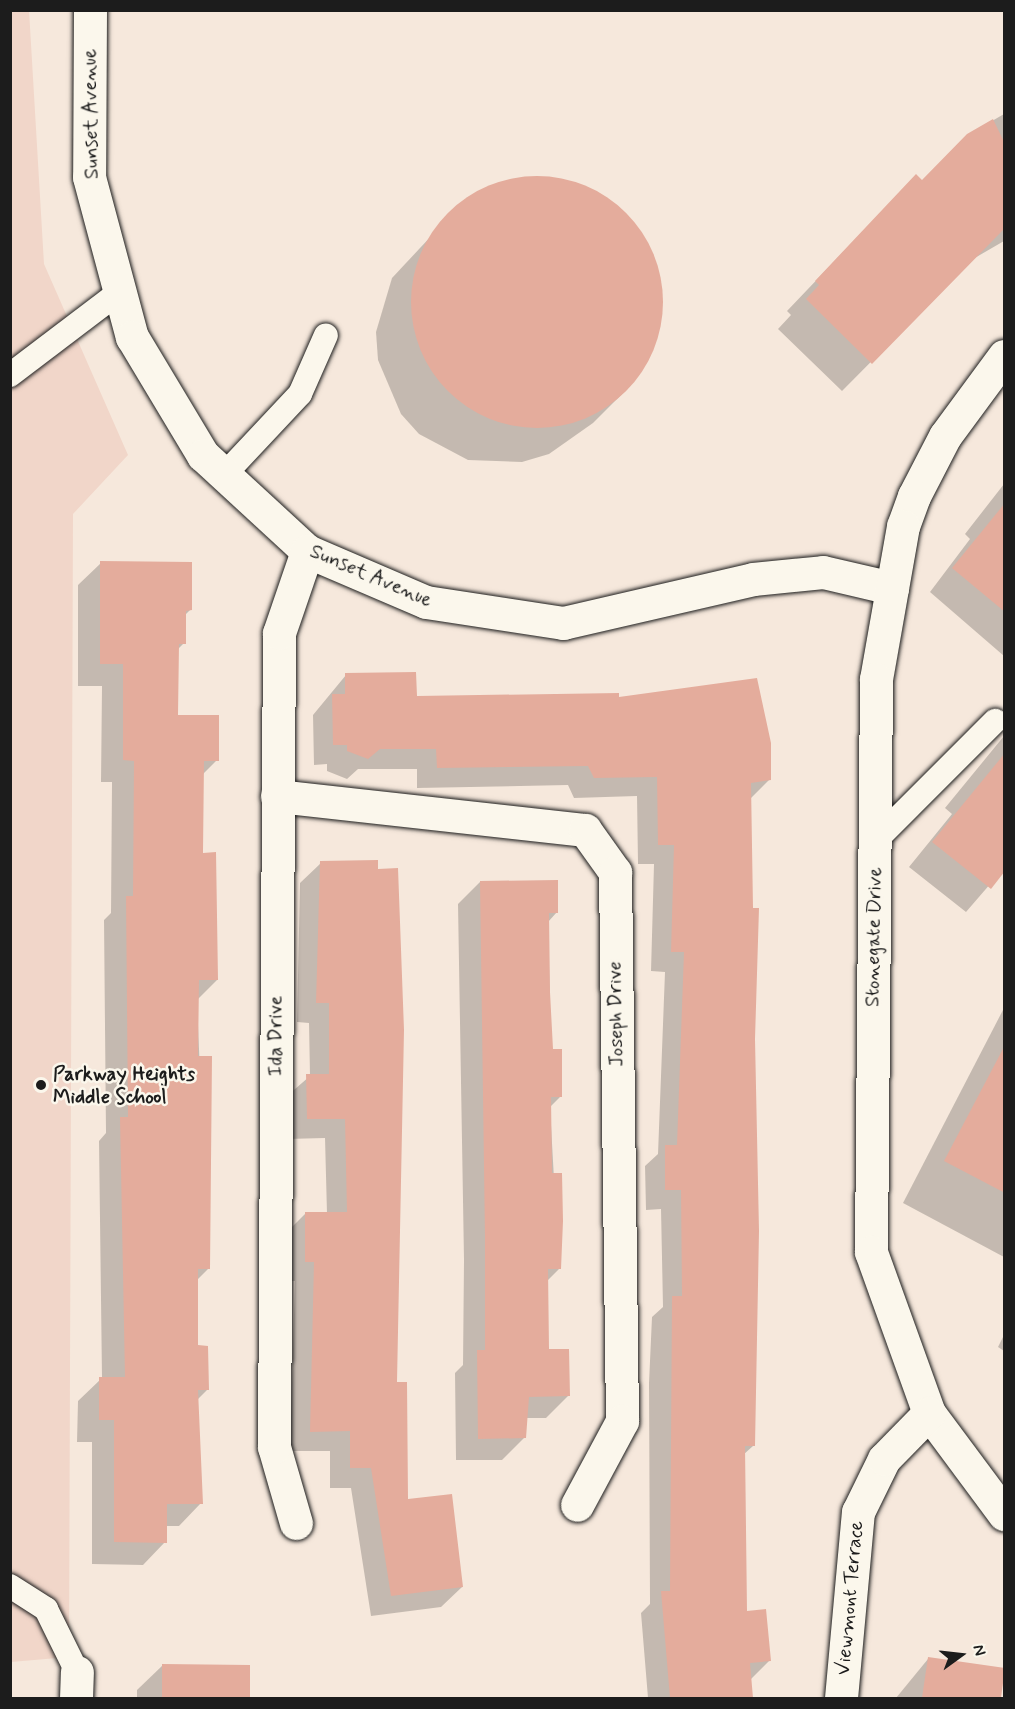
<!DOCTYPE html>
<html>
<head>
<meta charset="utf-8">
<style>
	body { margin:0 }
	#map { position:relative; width:1015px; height:1709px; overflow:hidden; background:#f6e8dc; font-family:Mynerve,sans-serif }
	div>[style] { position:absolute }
	.built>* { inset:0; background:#f1d6c9 }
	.shadow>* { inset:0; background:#0003 }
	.building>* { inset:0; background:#e4ac9c }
	.round { border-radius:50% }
	.roads { filter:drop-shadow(0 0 2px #1c1c1c) drop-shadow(0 0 2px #1c1c1c) }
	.service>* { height:24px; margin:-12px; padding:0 12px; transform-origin:12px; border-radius:12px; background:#fbf7ec }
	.minor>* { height:33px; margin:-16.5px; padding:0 16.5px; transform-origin:16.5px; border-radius:16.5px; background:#fbf7ec }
	.dots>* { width:16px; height:16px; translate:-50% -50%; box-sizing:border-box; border:3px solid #fbf7ec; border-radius:50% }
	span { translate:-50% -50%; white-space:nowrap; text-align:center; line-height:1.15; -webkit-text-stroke:5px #fbf7ec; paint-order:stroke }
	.street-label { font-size:20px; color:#1c1c1c }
	.poi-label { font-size:20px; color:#1c1c1c; font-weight:700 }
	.left { translate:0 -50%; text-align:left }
	.frame { position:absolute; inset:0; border:12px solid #1c1c1c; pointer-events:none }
	.north { position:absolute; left:931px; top:1625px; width:60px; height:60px; -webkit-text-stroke:4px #fbf7ec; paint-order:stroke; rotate:75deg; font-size:16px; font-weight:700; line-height:24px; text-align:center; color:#1c1c1c }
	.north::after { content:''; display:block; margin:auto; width:21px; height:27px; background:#1c1c1c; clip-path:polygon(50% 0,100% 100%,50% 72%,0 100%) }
</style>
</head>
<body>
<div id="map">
	<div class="built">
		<div style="clip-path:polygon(29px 10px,44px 264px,128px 455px,73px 514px,69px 1657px,11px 1662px,10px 11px)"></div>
	</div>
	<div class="shadow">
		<div style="clip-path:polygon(1004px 114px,1004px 241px,973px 259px,842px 391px,778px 329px,791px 315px,787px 311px,888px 205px,922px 182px,968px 135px)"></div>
		<div style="clip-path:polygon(545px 178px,596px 193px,637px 228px,660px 281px,657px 337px,630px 386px,593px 423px,549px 454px,522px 462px,468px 460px,419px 434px,401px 414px,378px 360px,376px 332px,392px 278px,463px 202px,515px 179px)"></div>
		<div style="clip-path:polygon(1004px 484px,1004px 656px,930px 592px,970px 539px,965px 534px)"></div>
		<div style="clip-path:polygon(101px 563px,190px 610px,184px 616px,184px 643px,177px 650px,176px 717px,217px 760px,202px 775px,202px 854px,217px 980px,197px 1000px,208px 1269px,197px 1280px,197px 1347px,207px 1390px,197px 1400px,201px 1503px,179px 1526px,165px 1526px,165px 1542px,143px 1565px,92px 1564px,92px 1442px,77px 1442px,78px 1401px,102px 1378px,99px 1141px,106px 1133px,104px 920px,111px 913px,112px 782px,101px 782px,102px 686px,78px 686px,78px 585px)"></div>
		<div style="clip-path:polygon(346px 675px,416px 698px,618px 699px,770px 779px,750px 799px,753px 1446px,743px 1455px,745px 1612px,769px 1661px,750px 1680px,751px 1698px,648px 1698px,641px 1613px,650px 1604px,649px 1383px,652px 1317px,663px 1307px,661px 1209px,646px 1210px,645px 1166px,658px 1154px,665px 972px,651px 971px,654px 864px,638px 864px,637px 796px,574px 798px,568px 785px,417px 788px,417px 769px,358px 769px,347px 779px,327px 771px,327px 764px,314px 765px,313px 715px)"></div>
		<div style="clip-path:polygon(1004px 736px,1004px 868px,966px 912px,909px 867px,952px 814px,945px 808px)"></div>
		<div style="clip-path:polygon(321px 863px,395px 1383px,406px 1501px,462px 1587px,441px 1607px,371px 1616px,351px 1488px,330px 1488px,330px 1451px,290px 1451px,295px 1281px,286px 1281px,285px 1234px,305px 1214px,327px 1214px,325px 1138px,287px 1139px,287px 1096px,310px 1076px,309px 1023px,297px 1022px,300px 883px)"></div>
		<div style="clip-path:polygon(480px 882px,557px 912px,548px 922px,551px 1051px,560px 1097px,550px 1107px,559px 1269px,547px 1281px,548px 1350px,568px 1396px,546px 1418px,526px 1418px,525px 1437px,502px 1460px,456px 1460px,455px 1373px,463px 1365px,464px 1260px,458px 904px)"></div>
		<div style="clip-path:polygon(1004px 1008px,1004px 1257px,903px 1203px)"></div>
		<div style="clip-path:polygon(1004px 1335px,1004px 1351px,998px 1347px)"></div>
		<div style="clip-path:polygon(928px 1659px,1003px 1670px,999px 1698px,896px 1698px)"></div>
		<div style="clip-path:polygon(163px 1665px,249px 1666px,248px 1698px,137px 1698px,137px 1690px)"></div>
	</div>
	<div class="building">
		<div style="clip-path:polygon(993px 119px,1005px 144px,1005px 228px,872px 364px,806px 299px,819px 285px,815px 281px,916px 174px,922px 180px,967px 134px)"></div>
		<div class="round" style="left:411px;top:176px;width:252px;height:252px"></div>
		<div style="clip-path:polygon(1005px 503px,1005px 612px,952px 568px)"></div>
		<div style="clip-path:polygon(100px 561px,192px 562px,192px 610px,186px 611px,186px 644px,179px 644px,178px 715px,219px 715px,219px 761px,204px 761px,203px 853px,216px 852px,218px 980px,199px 980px,198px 1056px,212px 1056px,210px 1269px,198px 1269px,198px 1345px,208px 1346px,209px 1390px,198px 1390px,203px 1504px,167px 1504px,167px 1543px,114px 1542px,114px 1420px,99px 1420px,99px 1377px,125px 1377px,120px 1117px,128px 1117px,126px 896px,133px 896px,134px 761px,123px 760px,123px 664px,100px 664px)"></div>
		<div style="clip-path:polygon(416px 672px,417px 696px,619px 693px,619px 697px,757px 678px,771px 743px,771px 780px,751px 783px,753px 908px,759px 908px,755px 1039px,759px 1231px,755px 1446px,745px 1446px,747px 1611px,766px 1609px,771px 1661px,750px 1663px,753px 1698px,670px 1698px,661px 1591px,670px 1591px,672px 1296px,682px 1296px,681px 1190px,665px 1190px,665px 1145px,677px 1145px,684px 952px,671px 952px,674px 845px,658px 845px,657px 777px,594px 778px,588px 766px,437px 768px,436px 749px,380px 749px,368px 759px,347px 751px,347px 745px,333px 745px,332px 694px,345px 694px,345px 673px)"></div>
		<div style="clip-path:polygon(1005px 753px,1005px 871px,991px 889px,932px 842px)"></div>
		<div style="clip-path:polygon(378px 860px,378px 869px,398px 868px,404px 1030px,397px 1382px,407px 1382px,408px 1499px,452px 1494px,463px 1587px,391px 1596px,371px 1468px,350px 1468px,350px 1431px,310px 1432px,314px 1262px,305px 1262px,305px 1212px,347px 1212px,345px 1119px,307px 1119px,306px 1074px,329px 1074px,329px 1003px,316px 1003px,320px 861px)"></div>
		<div style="clip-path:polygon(558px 880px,558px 913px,549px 913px,550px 992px,553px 1049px,562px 1049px,562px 1097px,551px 1097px,552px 1173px,562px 1173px,563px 1221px,561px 1269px,548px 1269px,549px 1349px,569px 1349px,570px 1396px,529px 1397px,526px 1438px,478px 1439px,477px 1350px,485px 1350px,485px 1237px,480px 881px)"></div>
		<div style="clip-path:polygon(1005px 1045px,1005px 1193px,944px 1161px)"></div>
		<div style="clip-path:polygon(928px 1657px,1005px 1668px,1001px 1698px,922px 1698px)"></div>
		<div style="clip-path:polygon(162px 1664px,250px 1665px,250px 1698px,162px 1698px)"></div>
	</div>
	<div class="roads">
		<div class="service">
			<div style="left:10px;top:375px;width:136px;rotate:-37.2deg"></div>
			<div style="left:224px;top:475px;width:111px;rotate:-46.8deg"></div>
			<div style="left:300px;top:394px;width:64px;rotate:-66.2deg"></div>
			<div style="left:875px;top:841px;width:170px;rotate:-45deg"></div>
			<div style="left:10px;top:1586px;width:43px;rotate:32.6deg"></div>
			<div style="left:46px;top:1609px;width:70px;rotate:63.8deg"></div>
		</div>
		<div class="minor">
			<div style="left:90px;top:10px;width:167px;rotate:90.3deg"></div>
			<div style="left:89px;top:177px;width:166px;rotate:75deg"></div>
			<div style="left:132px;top:337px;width:138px;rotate:59deg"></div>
			<div style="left:203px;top:455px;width:142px;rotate:42.7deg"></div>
			<div style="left:307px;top:551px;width:129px;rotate:23.2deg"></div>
			<div style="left:426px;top:602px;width:139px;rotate:8.7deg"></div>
			<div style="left:563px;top:623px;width:195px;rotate:-13deg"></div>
			<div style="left:753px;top:579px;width:70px;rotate:-5.7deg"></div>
			<div style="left:823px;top:572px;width:71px;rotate:13.1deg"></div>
			<div style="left:1004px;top:356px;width:99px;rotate:126.4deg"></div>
			<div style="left:945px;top:436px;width:68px;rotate:117.3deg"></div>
			<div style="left:914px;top:496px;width:32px;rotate:110deg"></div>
			<div style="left:903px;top:526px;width:155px;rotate:100deg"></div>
			<div style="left:876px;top:679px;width:573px;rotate:90.5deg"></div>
			<div style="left:871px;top:1252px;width:171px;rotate:70.2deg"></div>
			<div style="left:929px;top:1413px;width:126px;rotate:53.4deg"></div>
			<div style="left:277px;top:796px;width:310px;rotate:6.3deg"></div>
			<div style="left:585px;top:830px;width:52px;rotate:54.5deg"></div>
			<div style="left:615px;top:872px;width:549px;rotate:89.27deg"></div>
			<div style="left:622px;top:1421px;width:95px;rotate:118.2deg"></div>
			<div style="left:296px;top:1523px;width:79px;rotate:-106.1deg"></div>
			<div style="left:274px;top:1447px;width:814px;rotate:-89.65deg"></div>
			<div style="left:279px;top:633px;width:87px;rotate:-71.1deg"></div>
			<div style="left:76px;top:1698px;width:26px;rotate:-88deg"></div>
			<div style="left:841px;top:1698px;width:187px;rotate:-84.8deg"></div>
			<div style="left:858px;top:1512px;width:59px;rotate:-63.9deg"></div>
			<div style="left:884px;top:1459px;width:64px;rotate:-45.6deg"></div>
		</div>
	</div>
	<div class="dots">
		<div style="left:41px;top:1085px;background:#1c1c1c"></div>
	</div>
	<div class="street-label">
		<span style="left:91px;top:114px;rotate:-91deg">Sunset Avenue</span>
		<span style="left:371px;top:576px;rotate:23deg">Sunset Avenue</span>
		<span style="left:874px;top:937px;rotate:-89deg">Stonegate Drive</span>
		<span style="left:616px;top:1014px;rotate:-91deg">Joseph Drive</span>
		<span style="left:276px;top:1036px;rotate:-90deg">Ida Drive</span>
		<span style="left:850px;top:1598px;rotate:-85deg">Viewmont Terrace</span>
	</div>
	<div class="poi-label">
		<span class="left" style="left:53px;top:1086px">Parkway Heights<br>Middle School</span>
	</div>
	<div class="frame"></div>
	<div class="north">N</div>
</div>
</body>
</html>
